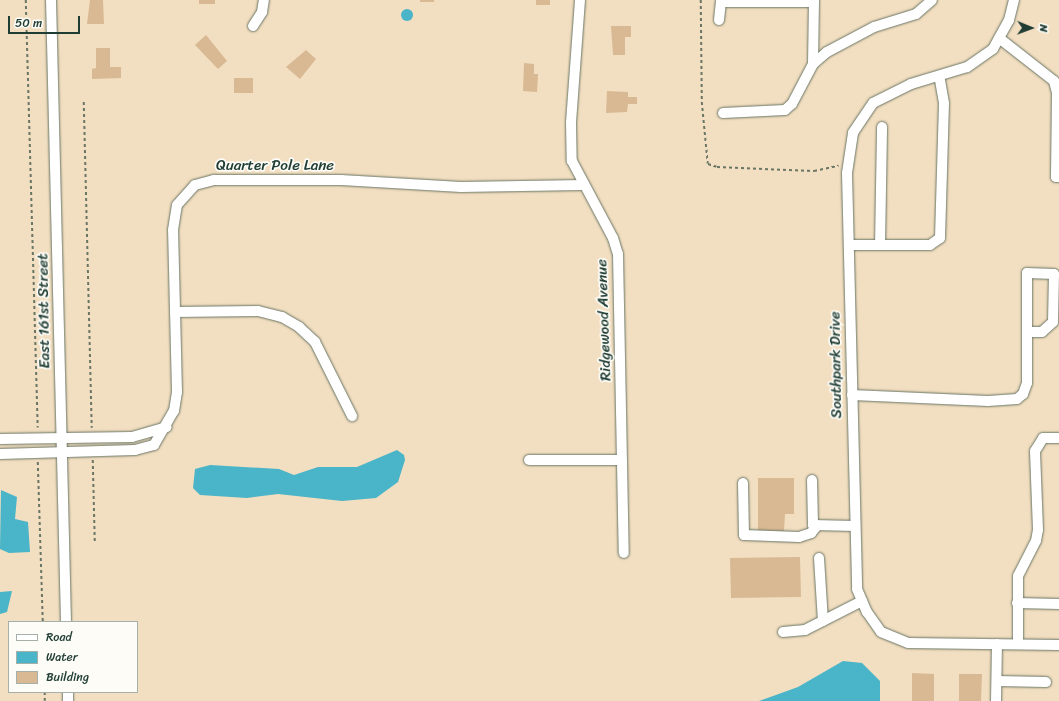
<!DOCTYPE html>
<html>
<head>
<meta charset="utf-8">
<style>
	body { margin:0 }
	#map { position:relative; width:1059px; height:701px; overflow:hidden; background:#f2dec0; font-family:Sriracha,sans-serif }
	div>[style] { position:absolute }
	.water>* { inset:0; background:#4ab4c8 }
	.round { border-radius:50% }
	.building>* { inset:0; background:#d8b993 }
	.path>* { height:1.5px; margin-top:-0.75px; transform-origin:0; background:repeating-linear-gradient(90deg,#697565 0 3px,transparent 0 6px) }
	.roads { filter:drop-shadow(0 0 1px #697565) drop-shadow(0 0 1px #697565) }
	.minor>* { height:10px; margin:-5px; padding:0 5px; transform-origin:5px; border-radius:5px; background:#fff }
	span { translate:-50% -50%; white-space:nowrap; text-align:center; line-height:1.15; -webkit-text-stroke:3.5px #fdfcf7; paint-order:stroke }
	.street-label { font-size:15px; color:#1f3d34 }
	.legend { position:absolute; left:8px; top:621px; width:130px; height:72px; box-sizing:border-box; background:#fdfcf7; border:1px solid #a4b0a9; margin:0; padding:5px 7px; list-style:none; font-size:12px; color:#1f3d34 }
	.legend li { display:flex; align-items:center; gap:8px; height:20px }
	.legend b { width:20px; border:1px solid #a4b0a9 }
	.north { position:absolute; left:1011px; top:8px; width:40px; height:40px; -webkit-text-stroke:3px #fdfcf7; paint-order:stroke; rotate:91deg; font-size:11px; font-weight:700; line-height:16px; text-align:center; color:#1f3d34 }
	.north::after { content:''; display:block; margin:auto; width:14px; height:18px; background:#1f3d34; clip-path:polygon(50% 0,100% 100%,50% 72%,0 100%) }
	.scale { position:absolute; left:8px; top:16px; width:72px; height:18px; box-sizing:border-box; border:2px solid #1f3d34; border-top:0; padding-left:5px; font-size:12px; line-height:14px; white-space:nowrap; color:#1f3d34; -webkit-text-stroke:3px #fdfcf7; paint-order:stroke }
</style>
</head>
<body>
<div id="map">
	<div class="water">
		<div class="round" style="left:401px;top:9px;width:12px;height:12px"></div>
		<div style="clip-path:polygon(397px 450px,404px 455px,405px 460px,398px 482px,376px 498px,342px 501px,278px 494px,247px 498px,200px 495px,193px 488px,195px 469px,210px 465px,279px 469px,294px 475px,318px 467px,357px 467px)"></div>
		<div style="clip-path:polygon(1px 490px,17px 497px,15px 519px,28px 522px,30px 552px,9px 553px,0 549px)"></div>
		<div style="clip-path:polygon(12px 591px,7px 612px,0 614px,0 592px)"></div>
		<div style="clip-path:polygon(843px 661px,862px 663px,880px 681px,880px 701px,759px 701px,798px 687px)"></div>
	</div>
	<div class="building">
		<div style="clip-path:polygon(90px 0,103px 0,104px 24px,87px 24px)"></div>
		<div style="clip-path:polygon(199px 0,215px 0,215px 4px,199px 4px)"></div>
		<div style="clip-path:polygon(420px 0,434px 0,434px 2px,420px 2px)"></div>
		<div style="clip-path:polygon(536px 0,550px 0,550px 5px,536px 5px)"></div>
		<div style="clip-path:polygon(611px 26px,631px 26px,631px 37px,625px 37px,625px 55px,613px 55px)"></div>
		<div style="clip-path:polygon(206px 35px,227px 61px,218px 69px,195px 45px)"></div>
		<div style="clip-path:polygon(96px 48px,110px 48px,110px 67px,121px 67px,121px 78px,92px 79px,92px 69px,96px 68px)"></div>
		<div style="clip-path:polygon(306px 50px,316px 59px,300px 79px,286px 67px)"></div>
		<div style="clip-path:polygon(524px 63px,534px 64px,534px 74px,538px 74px,537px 92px,523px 91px)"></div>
		<div style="clip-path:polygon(234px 78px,253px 78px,253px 93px,234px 93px)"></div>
		<div style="clip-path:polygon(607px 91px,628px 92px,628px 97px,637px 97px,637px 104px,628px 104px,627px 112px,606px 113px)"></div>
		<div style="clip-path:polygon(758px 478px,794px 478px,794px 514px,785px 514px,784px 531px,758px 531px)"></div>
		<div style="clip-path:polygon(800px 557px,801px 597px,731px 598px,730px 558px)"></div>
		<div style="clip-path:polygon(912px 673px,934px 674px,934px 701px,912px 701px)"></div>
		<div style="clip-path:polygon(959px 674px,982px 674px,981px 701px,959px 701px)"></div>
	</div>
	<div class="path">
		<div style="left:26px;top:0;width:428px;rotate:88.4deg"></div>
		<div style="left:701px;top:0;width:102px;rotate:89.4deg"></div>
		<div style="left:702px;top:102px;width:62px;rotate:84.5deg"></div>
		<div style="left:708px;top:164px;width:9px;rotate:18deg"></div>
		<div style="left:717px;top:167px;width:97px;rotate:2.4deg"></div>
		<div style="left:814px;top:171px;width:25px;rotate:-12deg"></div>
		<div style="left:84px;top:102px;width:326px;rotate:88.6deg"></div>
		<div style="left:93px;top:460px;width:84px;rotate:88.6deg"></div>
		<div style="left:38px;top:462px;width:160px;rotate:88.2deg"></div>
		<div style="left:45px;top:692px;width:9px;rotate:90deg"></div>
	</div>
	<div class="roads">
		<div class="minor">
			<div style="left:51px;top:0;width:622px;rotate:88.62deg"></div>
			<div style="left:580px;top:0;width:122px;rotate:94.2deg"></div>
			<div style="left:571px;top:122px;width:39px;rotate:89deg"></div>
			<div style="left:572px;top:161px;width:87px;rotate:62deg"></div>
			<div style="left:613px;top:238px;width:17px;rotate:73deg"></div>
			<div style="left:618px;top:254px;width:299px;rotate:88.9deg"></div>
			<div style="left:1014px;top:0;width:21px;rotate:104deg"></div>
			<div style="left:1009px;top:20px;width:33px;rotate:119deg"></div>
			<div style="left:993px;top:49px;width:32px;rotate:145deg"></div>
			<div style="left:967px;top:67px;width:59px;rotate:163.1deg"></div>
			<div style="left:911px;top:84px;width:42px;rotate:153.4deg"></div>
			<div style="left:873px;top:103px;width:36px;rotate:124deg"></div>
			<div style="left:853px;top:133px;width:40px;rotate:98.5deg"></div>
			<div style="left:847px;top:173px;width:416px;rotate:88.6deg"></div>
			<div style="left:857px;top:589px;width:25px;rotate:67deg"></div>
			<div style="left:867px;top:612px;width:24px;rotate:55deg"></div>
			<div style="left:881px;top:632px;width:29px;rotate:22deg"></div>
			<div style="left:908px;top:643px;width:151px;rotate:0.8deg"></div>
			<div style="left:719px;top:20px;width:18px;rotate:-84deg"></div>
			<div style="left:721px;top:2px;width:93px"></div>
			<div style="left:253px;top:26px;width:17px;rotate:-57deg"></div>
			<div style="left:262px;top:12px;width:12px;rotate:-81deg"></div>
			<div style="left:999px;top:38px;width:70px;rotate:38deg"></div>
			<div style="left:1054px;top:81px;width:12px;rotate:76deg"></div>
			<div style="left:1057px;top:93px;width:84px;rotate:90.7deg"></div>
			<div style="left:1056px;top:177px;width:3px"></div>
			<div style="left:813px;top:64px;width:64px;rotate:-89.1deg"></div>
			<div style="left:723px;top:113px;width:62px;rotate:-2.8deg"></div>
			<div style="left:785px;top:110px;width:9px;rotate:-41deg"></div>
			<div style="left:792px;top:104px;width:45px;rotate:-62.3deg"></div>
			<div style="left:813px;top:64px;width:18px;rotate:-41deg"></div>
			<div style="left:827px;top:52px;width:53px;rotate:-28deg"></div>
			<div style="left:874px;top:27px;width:44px;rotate:-17.2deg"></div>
			<div style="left:916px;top:14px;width:21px;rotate:-41deg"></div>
			<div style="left:849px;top:245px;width:81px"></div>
			<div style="left:930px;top:245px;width:12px;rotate:-35deg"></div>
			<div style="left:940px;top:238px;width:135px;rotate:-88.3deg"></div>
			<div style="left:944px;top:103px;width:27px;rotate:-100deg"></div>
			<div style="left:880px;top:245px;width:118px;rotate:-89deg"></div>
			<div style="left:175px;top:312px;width:83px;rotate:-0.7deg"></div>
			<div style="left:258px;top:311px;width:25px;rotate:14deg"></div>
			<div style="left:282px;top:317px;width:20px;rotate:30deg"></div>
			<div style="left:299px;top:327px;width:22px;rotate:43deg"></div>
			<div style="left:315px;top:342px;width:83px;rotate:63.4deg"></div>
			<div style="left:852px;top:395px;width:136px;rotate:2.5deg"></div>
			<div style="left:988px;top:401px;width:29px;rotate:-4deg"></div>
			<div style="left:1017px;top:399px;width:8px;rotate:-40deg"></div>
			<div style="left:1023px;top:394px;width:12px;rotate:-70deg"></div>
			<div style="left:1027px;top:383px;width:110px;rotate:-90deg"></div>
			<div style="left:1027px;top:273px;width:27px;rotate:2deg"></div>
			<div style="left:1054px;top:274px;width:48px;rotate:91.2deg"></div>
			<div style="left:1053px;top:322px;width:15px;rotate:138deg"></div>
			<div style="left:1042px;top:332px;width:15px;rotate:180deg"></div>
			<div style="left:0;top:439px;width:132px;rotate:-0.9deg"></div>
			<div style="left:132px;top:437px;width:36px;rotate:-16deg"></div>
			<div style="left:0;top:454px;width:135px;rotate:-1.7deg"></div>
			<div style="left:135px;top:450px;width:20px;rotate:-15deg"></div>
			<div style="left:154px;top:445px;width:39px;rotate:-60deg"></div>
			<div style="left:174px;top:411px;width:19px;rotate:-81deg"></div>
			<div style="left:177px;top:392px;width:162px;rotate:-91.4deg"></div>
			<div style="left:173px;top:230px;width:25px;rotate:-81deg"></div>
			<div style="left:177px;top:205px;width:27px;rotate:-48deg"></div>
			<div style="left:195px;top:185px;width:20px;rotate:-15deg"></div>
			<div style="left:214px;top:180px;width:127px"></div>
			<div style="left:341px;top:180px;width:120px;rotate:3.3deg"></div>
			<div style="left:461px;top:187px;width:122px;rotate:-0.9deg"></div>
			<div style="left:529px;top:460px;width:93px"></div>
			<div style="left:812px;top:480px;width:45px;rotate:88.7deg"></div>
			<div style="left:813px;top:525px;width:42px;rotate:1.4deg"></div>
			<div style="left:743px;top:483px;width:52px;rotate:88.9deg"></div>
			<div style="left:744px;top:535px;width:55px;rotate:2.1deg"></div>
			<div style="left:799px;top:537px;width:13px;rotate:-18deg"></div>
			<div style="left:811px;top:533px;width:8px;rotate:-50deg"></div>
			<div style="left:819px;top:558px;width:63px;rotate:86.4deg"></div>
			<div style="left:1017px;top:603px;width:42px;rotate:1.4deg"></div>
			<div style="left:783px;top:632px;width:22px;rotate:-5deg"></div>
			<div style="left:805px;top:630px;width:64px;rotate:-27deg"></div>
			<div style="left:1018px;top:644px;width:68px;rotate:-90deg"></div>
			<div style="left:1018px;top:576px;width:39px;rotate:-63deg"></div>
			<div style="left:1036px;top:541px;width:11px;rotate:-80deg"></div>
			<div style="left:1038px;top:530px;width:79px;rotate:-92.2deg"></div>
			<div style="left:1035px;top:451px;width:15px;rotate:-58deg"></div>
			<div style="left:1043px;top:438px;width:16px"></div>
			<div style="left:997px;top:681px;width:49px;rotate:1.2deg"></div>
			<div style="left:68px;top:692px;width:9px;rotate:90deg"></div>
			<div style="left:996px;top:701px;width:57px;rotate:-89deg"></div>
		</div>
	</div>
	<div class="street-label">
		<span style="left:275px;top:166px">Quarter Pole Lane</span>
		<span style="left:44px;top:311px;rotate:-91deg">East 161st Street</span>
		<span style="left:604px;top:320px;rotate:-92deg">Ridgewood Avenue</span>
		<span style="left:836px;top:365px;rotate:-91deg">Southpark Drive</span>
	</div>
	<ul class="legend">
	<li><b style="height:5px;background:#fff"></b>Road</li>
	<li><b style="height:11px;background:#4ab4c8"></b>Water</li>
	<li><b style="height:11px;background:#d8b993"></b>Building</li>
	</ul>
	<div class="north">N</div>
	<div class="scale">50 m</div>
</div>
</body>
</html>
